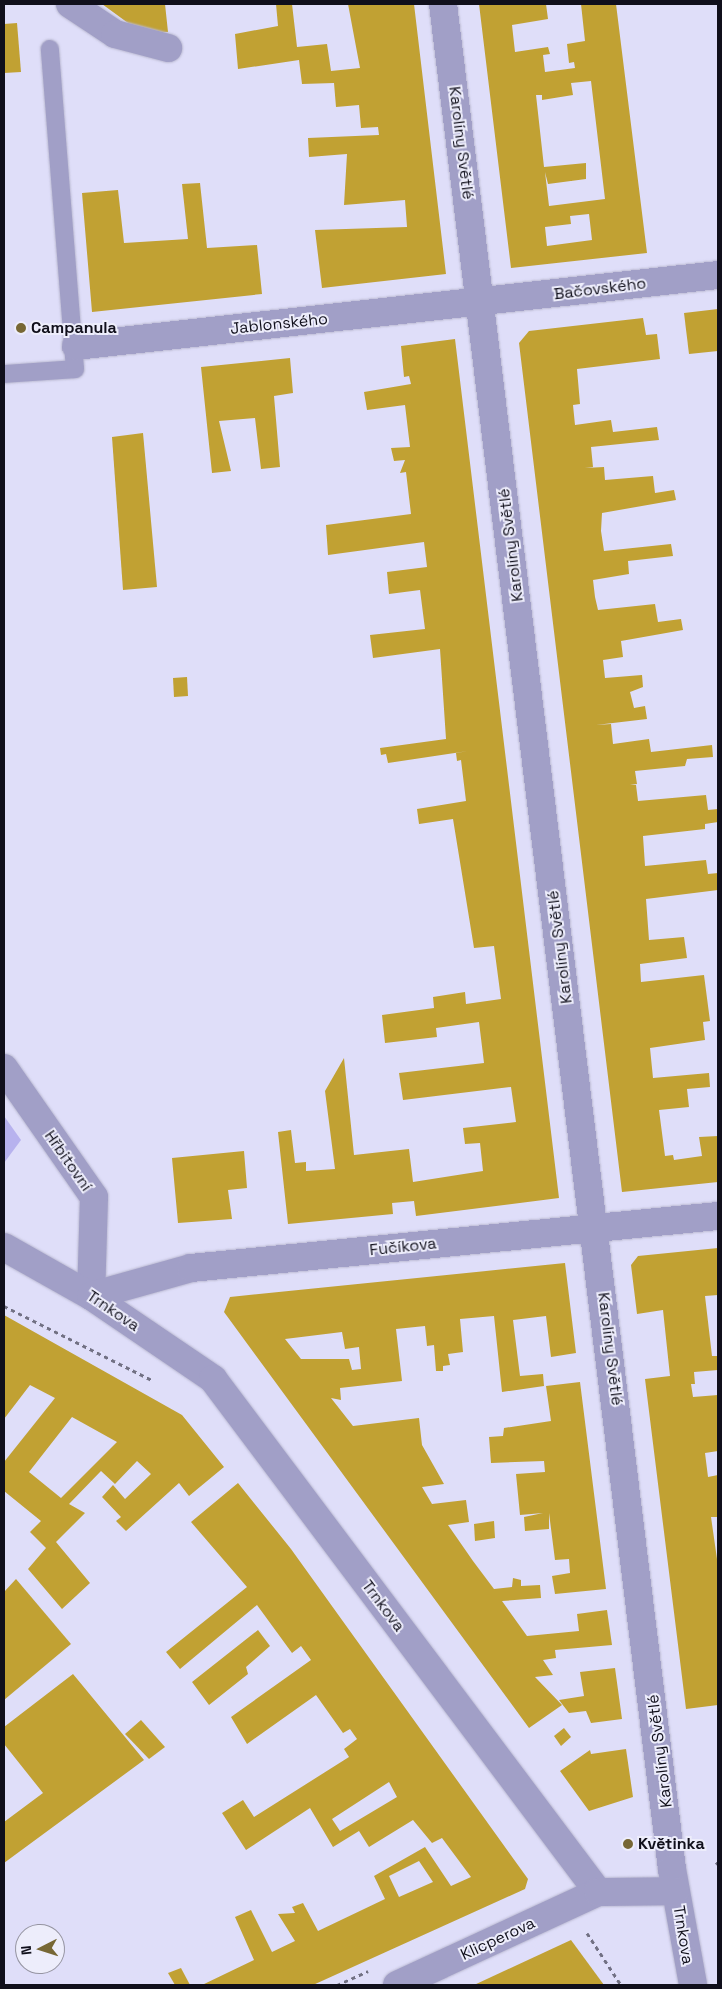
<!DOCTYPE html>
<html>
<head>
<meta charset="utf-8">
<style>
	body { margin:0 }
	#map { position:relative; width:722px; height:1989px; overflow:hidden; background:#dfdef9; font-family:"Space Grotesk",sans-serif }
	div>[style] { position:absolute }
	.green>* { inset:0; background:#b7b2ee }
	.building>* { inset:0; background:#c1a133 }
	.path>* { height:3px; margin-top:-1.5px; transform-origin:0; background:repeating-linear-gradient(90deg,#717083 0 4px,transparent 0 8px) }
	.roads { filter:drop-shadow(0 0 1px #bab9d1) drop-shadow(0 0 1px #bab9d1) }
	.service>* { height:18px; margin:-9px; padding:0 9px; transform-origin:9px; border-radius:9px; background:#a19fc7 }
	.minor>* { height:28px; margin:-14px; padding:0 14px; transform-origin:14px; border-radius:14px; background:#a19fc7 }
	.dots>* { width:14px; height:14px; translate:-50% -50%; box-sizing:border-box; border:2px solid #ededfb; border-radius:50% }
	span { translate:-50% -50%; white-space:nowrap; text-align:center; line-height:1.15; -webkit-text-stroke:4px #ededfb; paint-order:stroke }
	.street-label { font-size:16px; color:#100f1b }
	.poi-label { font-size:16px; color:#100f1b; font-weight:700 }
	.left { translate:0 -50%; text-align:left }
	.frame { position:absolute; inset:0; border:5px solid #100f1b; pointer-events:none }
	.north { position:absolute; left:15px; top:1924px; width:50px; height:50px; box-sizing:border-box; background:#ededfb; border:1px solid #9594a1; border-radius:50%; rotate:265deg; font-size:14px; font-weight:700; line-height:20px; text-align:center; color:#100f1b }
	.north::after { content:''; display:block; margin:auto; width:18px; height:22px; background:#776735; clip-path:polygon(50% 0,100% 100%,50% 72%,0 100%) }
</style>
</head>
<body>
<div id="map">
	<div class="green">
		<div style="clip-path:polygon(4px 1116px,21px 1140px,4px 1163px)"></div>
	</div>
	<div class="building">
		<div style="clip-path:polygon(102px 4px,165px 4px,168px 32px,129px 35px,128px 23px)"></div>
		<div style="clip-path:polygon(276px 4px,292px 4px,297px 47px,327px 44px,331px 71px,360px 68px,348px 4px,414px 4px,446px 274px,322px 288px,315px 230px,407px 227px,405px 200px,344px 205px,347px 154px,309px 157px,308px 138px,379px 135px,378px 127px,361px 128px,359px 105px,336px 107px,334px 83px,302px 84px,299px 60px,238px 69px,235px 34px,278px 26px)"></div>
		<div style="clip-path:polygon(evenodd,479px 4px,546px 4px,548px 19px,512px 25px,515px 52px,548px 47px,550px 54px,543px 55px,545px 72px,575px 68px,574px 62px,569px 63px,567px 44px,585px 41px,581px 4px,616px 4px,647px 253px,511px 268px,479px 4px,591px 81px,605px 199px,549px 206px,545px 172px,548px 184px,586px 179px,586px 163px,544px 167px,536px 95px,542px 95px,542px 100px,573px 95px,571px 83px,591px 81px,479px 4px,589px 214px,592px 240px,547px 246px,545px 227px,571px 224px,570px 216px,589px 214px)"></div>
		<div style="clip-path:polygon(17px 23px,21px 72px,4px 73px,4px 24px)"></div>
		<div style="clip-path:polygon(200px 183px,207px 248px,257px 245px,262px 294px,92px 312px,82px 193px,118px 190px,124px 243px,188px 239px,182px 184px)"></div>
		<div style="clip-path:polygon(718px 309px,718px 351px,689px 354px,684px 313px)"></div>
		<div style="clip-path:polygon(643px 318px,646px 335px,657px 334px,660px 359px,577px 369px,580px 404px,573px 405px,575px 425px,611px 420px,613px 432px,657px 427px,659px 440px,591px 447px,593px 467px,585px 468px,604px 467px,605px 480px,653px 476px,655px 493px,674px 490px,676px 500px,602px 513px,601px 531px,604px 551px,671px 544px,673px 556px,628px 561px,629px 574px,593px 580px,595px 597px,598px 610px,655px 604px,658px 622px,681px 619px,683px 630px,621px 641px,623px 657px,603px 660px,605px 678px,642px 675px,643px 687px,630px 692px,634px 708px,645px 706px,647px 719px,596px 725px,611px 724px,613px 744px,649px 739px,651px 752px,712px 745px,713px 757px,687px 759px,685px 766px,635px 771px,637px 784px,630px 785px,636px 785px,638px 801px,706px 795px,708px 810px,718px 809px,718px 822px,705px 824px,705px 829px,643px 836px,645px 866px,706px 860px,708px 874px,718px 873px,718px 890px,646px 899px,649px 940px,684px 937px,687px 958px,640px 964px,641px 982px,704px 975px,710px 1021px,703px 1022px,705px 1040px,650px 1048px,653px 1078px,709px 1073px,710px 1087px,687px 1089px,689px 1107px,659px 1110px,665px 1156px,673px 1155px,674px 1160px,702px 1156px,699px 1137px,718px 1136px,718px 1182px,622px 1192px,519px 343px,529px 331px)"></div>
		<div style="clip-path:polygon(455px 339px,559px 1198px,416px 1216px,414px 1201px,392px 1203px,393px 1214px,288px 1224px,278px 1132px,291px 1130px,295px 1163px,306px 1162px,306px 1171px,335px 1169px,325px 1091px,344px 1058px,354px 1155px,409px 1149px,413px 1182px,483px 1171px,480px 1143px,465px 1144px,463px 1128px,516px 1122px,511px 1087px,403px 1100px,399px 1073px,484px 1063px,479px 1022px,436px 1028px,437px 1037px,385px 1043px,382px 1015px,434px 1008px,433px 997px,465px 992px,466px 1004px,501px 999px,494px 946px,474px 948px,453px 819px,419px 824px,417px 809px,466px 801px,461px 760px,457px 761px,456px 753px,468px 751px,388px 763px,386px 754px,381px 755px,380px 748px,446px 739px,440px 649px,373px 658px,370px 635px,425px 629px,420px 590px,389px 594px,387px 572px,427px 567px,424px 542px,328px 555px,326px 525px,411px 514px,406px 472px,400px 473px,405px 460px,394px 461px,391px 448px,410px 447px,405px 405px,367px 410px,364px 392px,411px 384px,409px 376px,404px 377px,401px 346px)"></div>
		<div style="clip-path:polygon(290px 358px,293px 393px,274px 396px,280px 467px,261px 469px,255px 418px,219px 421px,231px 471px,212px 473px,201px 367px)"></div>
		<div style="clip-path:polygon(143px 433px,157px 587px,123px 590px,112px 437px)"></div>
		<div style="clip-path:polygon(187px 677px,188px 696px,174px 697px,173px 678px)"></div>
		<div style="clip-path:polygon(244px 1151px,247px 1188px,228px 1190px,232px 1219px,178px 1223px,172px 1158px)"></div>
		<div style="clip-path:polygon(718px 1248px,718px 1295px,705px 1296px,712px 1356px,718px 1356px,718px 1370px,694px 1372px,695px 1384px,691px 1384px,693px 1397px,718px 1395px,718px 1451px,705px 1453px,708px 1477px,718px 1475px,718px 1517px,711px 1517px,718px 1566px,718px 1705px,686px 1709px,645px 1379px,670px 1376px,663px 1310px,637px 1314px,631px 1265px,638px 1256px)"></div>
		<div style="clip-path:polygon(evenodd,565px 1263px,576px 1353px,551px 1357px,546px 1316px,513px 1320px,520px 1376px,543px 1374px,544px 1386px,502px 1392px,494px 1316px,460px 1319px,463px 1352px,448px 1354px,450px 1365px,443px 1366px,443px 1371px,436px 1371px,434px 1345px,427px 1346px,425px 1326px,396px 1329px,402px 1381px,340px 1388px,341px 1400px,331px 1398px,353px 1426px,419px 1418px,422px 1445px,444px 1484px,422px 1487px,432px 1504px,466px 1500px,469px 1522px,448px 1525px,473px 1561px,494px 1589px,512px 1587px,513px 1578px,521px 1580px,521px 1586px,540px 1585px,541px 1598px,502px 1601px,527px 1636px,579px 1631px,577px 1614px,607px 1610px,612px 1645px,555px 1650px,556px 1658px,543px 1660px,553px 1675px,535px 1677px,562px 1705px,529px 1728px,224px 1312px,230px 1297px,565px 1263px,342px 1332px,345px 1349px,359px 1347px,361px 1369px,352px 1370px,349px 1359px,301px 1359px,285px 1339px,342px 1332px)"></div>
		<div style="clip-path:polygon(evenodd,4px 1315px,182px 1415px,224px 1467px,189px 1496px,179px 1483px,126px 1531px,116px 1521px,121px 1517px,102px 1497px,113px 1485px,125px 1499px,151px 1474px,137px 1461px,115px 1484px,101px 1471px,69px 1504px,85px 1513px,56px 1542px,90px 1583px,62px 1609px,28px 1569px,46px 1548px,30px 1532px,41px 1521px,4px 1491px,4px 1462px,55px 1398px,30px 1385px,4px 1419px,4px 1315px,72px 1417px,117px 1442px,61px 1498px,29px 1472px,72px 1417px)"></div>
		<div style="clip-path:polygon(580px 1382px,606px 1589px,555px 1594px,552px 1576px,570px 1573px,569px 1559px,555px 1560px,549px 1513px,549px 1529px,525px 1531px,524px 1517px,543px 1513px,520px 1515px,516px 1474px,545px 1472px,544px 1461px,491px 1463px,489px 1437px,503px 1436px,504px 1428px,551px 1421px,546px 1386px)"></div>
		<div style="clip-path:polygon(evenodd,238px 1483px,291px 1549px,528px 1879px,525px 1889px,313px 1985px,202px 1985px,254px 1960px,235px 1917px,251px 1910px,272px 1952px,295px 1941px,278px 1914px,295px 1913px,292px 1907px,303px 1903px,318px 1931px,385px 1899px,374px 1876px,425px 1847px,451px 1886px,471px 1877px,442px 1838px,432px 1843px,413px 1820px,369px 1847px,359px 1831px,333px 1847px,310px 1808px,246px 1850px,222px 1813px,243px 1800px,254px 1817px,349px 1757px,344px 1749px,357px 1739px,350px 1729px,343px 1733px,316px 1695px,247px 1744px,231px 1717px,311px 1660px,301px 1646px,292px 1653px,257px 1605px,180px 1669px,166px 1652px,247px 1587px,191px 1522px,238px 1483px,389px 1782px,397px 1797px,340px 1831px,332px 1819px,389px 1782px,238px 1483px,419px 1861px,433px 1882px,399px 1897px,389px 1876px,419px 1861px)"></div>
		<div style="clip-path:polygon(494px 1521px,495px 1538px,475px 1541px,474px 1524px)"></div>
		<div style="clip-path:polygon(16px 1579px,71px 1644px,4px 1700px,4px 1592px)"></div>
		<div style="clip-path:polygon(258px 1630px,270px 1646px,246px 1667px,248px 1674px,209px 1705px,192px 1682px)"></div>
		<div style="clip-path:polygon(615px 1668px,622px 1719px,591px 1723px,586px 1711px,569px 1713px,559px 1700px,584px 1696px,580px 1672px)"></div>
		<div style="clip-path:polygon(73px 1674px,144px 1760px,4px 1863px,4px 1822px,43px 1793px,4px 1744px,4px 1727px)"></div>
		<div style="clip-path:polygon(141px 1720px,165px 1747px,149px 1759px,125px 1734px)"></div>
		<div style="clip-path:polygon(564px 1728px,571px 1737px,561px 1746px,554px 1736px)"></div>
		<div style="clip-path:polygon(626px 1749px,633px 1797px,589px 1811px,560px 1771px,590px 1750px,591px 1754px)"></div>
		<div style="clip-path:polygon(571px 1940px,604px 1985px,474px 1985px)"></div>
		<div style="clip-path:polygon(181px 1968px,190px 1985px,175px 1985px,168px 1973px)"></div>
	</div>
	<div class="path">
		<div style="left:4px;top:1306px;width:165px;rotate:26.6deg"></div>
		<div style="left:716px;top:1862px;width:3px;rotate:45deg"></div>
		<div style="left:587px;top:1933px;width:62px;rotate:56.8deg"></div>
		<div style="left:337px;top:1985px;width:34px;rotate:-24deg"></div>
	</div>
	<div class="roads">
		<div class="service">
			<div style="left:4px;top:374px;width:71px;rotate:-4deg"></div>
			<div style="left:75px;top:369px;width:321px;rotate:-94.5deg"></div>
		</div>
		<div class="minor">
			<div style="left:70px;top:4px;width:54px;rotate:33.7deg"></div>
			<div style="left:115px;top:34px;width:55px;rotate:14.8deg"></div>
			<div style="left:443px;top:4px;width:1879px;rotate:83deg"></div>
			<div style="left:672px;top:1869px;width:118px;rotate:79.7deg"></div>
			<div style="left:76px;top:346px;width:646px;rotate:-6.31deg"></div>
			<div style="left:4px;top:1068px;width:157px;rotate:55.1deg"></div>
			<div style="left:94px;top:1197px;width:99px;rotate:91.7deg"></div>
			<div style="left:4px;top:1247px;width:100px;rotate:29.4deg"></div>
			<div style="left:91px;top:1296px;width:148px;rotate:34.2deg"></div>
			<div style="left:213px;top:1379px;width:641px;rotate:53.11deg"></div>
			<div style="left:91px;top:1296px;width:104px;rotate:-15.6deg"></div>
			<div style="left:191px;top:1268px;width:530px;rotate:-5.64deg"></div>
			<div style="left:397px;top:1985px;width:221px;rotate:-24.8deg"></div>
			<div style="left:598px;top:1892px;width:77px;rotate:-0.7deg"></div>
		</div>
	</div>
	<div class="dots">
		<div style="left:21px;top:328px;background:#776735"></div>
		<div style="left:628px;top:1844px;background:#776735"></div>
	</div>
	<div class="street-label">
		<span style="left:461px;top:143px;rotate:83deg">Karolíny Světlé</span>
		<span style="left:600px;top:289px;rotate:-7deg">Bačovského</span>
		<span style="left:279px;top:324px;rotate:-6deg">Jablonského</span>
		<span style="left:511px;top:545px;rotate:-97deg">Karolíny Světlé</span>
		<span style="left:560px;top:947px;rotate:-97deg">Karolíny Světlé</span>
		<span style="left:68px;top:1161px;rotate:55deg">Hřbitovní</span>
		<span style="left:403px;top:1247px;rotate:-6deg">Fučíkova</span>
		<span style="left:113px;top:1311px;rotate:34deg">Trnkova</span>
		<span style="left:610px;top:1349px;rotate:83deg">Karolíny Světlé</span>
		<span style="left:383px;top:1606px;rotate:53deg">Trnkova</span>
		<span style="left:660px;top:1751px;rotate:-97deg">Karolíny Světlé</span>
		<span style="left:683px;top:1935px;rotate:81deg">Trnkova</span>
		<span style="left:498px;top:1939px;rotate:-25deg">Klicperova</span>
	</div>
	<div class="poi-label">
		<span class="left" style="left:31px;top:328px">Campanula</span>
		<span class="left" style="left:638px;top:1844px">Květinka</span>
	</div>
	<div class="frame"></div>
	<div class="north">N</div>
</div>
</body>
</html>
